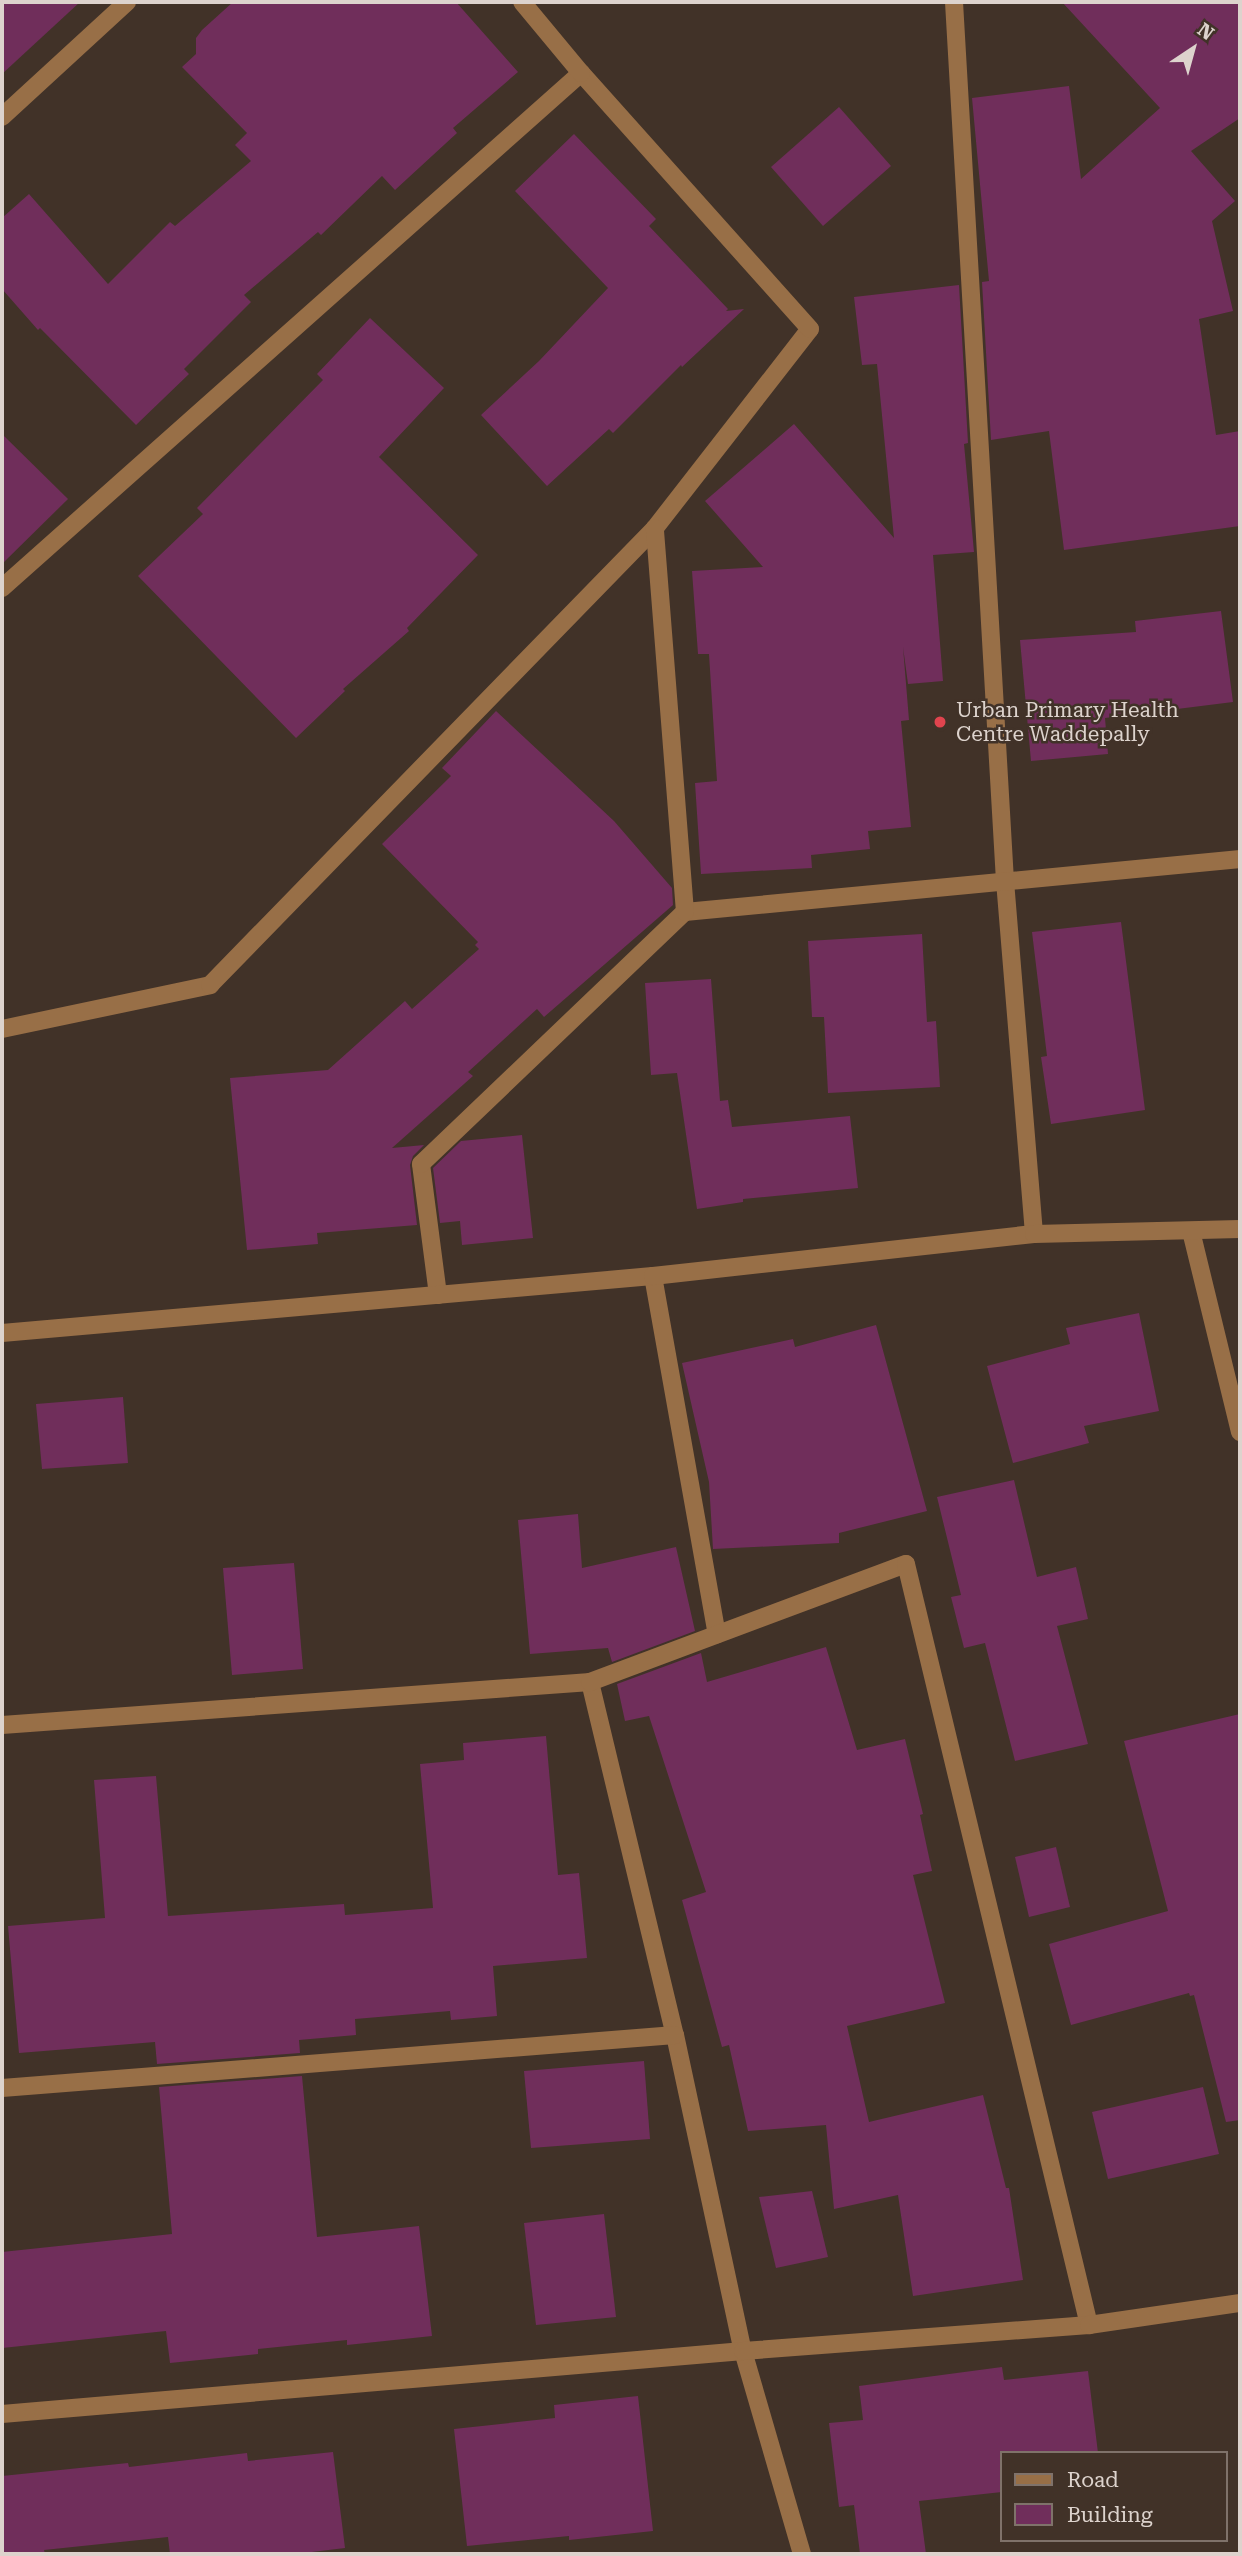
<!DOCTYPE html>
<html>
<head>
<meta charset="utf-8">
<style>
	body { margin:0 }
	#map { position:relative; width:1242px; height:2556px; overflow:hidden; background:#413228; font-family:"Roboto Serif",serif }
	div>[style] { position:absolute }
	.building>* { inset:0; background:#702e5b }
	.minor>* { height:18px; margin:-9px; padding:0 9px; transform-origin:9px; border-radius:9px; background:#986f47 }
	.dots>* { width:19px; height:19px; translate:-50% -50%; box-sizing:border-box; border:4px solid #413228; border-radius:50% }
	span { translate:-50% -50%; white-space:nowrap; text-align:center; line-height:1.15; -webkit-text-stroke:5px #413228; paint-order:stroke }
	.poi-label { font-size:21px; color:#ddd3cd }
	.left { translate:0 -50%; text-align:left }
	.frame { position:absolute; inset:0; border:4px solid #ddd3cd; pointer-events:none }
	.legend { position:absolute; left:1000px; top:2451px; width:228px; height:91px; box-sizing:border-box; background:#413228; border:2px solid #7f726a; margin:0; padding:9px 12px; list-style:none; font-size:21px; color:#ddd3cd }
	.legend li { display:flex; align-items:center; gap:14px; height:35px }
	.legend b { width:35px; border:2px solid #7f726a }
	.north { position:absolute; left:1158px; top:14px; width:70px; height:70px; -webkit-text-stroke:5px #413228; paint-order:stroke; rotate:36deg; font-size:19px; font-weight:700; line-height:28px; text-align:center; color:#ddd3cd }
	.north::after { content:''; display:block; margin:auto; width:24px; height:32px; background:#ddd3cd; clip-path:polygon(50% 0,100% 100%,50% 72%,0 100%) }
</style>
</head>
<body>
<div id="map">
	<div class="building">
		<div style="clip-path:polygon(2px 2px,80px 2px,2px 74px)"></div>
		<div style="clip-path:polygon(233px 2px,456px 2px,518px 72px,453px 128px,457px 133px,395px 190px,382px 176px,321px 235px,318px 232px,244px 295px,251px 302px,184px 369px,189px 374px,136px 425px,40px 328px,38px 330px,2px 289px,2px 218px,29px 194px,108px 284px,170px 222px,175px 226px,251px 161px,235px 145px,247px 133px,182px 67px,196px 54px,196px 38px,202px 30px)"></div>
		<div style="clip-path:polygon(1062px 2px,1240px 2px,1240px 118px,1191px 151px,1235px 201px,1212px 221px,1233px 311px,1199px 319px,1216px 435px,1240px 431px,1240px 526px,1064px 550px,1049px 431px,991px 440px,982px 282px,989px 281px,972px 98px,1069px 86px,1081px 179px,1160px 108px)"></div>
		<div style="clip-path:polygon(839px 107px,891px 166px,823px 226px,771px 167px)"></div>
		<div style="clip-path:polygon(574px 134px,656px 219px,649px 226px,728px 309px,726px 311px,744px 309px,682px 367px,681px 365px,613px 433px,609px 429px,547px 486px,481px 415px,539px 361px,608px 288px,515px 191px)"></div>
		<div style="clip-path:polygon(959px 285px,968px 443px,964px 444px,974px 552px,933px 555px,943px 681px,908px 684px,903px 647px,909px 720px,901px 721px,911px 827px,868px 831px,870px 849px,811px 855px,812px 868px,701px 874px,695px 783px,717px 781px,709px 654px,698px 654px,692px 571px,763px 567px,705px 501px,794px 424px,894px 538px,877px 364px,862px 365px,854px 297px)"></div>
		<div style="clip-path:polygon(370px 318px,444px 388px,379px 457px,478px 555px,407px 628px,409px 631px,343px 689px,345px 691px,296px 738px,138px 576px,203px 514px,197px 508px,323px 380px,317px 374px)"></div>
		<div style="clip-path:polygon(2px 434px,68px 499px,2px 564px)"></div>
		<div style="clip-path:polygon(1221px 611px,1233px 702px,1105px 718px,1108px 754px,1031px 761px,1020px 640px,1136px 632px,1135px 621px)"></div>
		<div style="clip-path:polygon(496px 711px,614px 821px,672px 888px,673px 905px,544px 1017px,537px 1009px,468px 1072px,473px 1076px,392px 1148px,424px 1145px,413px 1156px,410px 1165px,417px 1225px,317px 1233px,318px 1244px,247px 1250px,230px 1078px,328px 1070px,405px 1001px,412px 1009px,479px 949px,475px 945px,478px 942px,382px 844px,451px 776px,442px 768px)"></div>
		<div style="clip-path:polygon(1121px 922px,1145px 1110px,1051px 1124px,1041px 1057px,1047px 1056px,1032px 932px)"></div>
		<div style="clip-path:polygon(922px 934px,927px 1022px,936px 1021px,940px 1087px,828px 1093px,824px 1017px,812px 1017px,808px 941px)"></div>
		<div style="clip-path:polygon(711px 979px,720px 1101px,728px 1100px,732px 1127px,850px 1116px,858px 1188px,743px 1199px,743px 1202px,697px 1209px,677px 1073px,651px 1075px,645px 983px)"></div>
		<div style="clip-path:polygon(522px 1135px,533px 1238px,462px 1245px,460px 1221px,440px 1223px,433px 1168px,461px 1141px)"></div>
		<div style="clip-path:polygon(1139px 1313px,1159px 1411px,1084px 1426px,1089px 1443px,1013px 1463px,987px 1366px,1070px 1344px,1066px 1328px)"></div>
		<div style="clip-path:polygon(876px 1325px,927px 1511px,839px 1533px,839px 1543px,713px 1549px,709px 1482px,682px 1363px,793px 1339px,795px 1347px)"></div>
		<div style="clip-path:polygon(123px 1397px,128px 1463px,42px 1469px,36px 1404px)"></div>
		<div style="clip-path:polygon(1014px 1480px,1037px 1577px,1076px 1567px,1088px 1619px,1057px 1626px,1088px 1744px,1015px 1761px,985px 1643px,964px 1648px,951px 1597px,961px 1595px,937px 1497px)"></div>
		<div style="clip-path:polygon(578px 1514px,582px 1568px,676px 1547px,695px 1631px,612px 1662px,608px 1648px,530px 1654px,518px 1520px)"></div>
		<div style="clip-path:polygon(294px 1563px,303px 1669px,232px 1675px,223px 1568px)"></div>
		<div style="clip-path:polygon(826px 1647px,857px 1750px,905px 1739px,923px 1814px,920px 1815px,932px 1871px,913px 1875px,945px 2003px,847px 2026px,869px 2122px,983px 2095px,1006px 2188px,1009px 2188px,1023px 2280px,913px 2296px,898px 2195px,834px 2209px,826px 2125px,748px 2131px,729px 2045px,722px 2047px,682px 1900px,706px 1892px,649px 1716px,625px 1721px,617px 1684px,701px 1653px,707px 1682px)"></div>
		<div style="clip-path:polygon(1240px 1714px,1240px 2120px,1226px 2122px,1194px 1995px,1190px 1996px,1189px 1993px,1071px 2025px,1049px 1944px,1168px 1911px,1124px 1741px)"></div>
		<div style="clip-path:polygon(546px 1736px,558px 1875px,579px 1873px,587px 1958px,493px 1966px,497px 2016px,451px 2020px,450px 2011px,355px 2019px,356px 2035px,299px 2040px,300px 2053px,157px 2064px,155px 2042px,19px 2053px,8px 1926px,105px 1918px,94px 1780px,156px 1776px,168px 1916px,344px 1904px,345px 1915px,433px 1908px,420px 1764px,464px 1760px,463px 1743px)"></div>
		<div style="clip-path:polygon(1056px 1847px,1070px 1907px,1029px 1917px,1015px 1857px)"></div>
		<div style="clip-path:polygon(644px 2061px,650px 2139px,531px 2148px,524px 2071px)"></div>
		<div style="clip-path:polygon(302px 2076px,317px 2237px,419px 2226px,432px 2336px,347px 2345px,347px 2340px,258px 2349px,258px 2354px,170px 2363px,166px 2331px,2px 2348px,2px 2252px,172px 2234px,159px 2087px)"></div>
		<div style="clip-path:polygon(1203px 2087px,1219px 2154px,1108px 2179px,1092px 2112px)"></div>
		<div style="clip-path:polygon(812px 2191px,828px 2257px,776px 2268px,759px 2197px)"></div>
		<div style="clip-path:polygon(604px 2214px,616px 2317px,536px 2325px,524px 2223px)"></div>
		<div style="clip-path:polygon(1002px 2367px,1004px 2380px,1088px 2371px,1098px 2453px,1002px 2453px,1002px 2492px,919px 2501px,926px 2554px,860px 2554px,854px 2505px,839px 2507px,829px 2423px,863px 2420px,859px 2386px)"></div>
		<div style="clip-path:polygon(638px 2396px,653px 2531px,569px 2540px,569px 2536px,467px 2546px,454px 2429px,555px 2418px,554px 2405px)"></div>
		<div style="clip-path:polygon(333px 2452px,345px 2548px,295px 2554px,170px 2554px,168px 2537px,44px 2550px,45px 2554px,2px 2554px,2px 2476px,128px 2463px,129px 2467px,247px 2453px,248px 2461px)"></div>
	</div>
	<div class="minor">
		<div style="left:954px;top:2px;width:880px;rotate:86.68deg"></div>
		<div style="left:1005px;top:881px;width:354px;rotate:85.3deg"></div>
		<div style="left:2px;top:117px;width:170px;rotate:-42.6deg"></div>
		<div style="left:2px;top:588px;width:775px;rotate:-41.65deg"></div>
		<div style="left:685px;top:912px;width:558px;rotate:-5.45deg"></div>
		<div style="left:2px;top:1029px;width:213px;rotate:-11.9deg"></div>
		<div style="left:210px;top:985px;width:638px;rotate:-45.76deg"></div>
		<div style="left:655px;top:528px;width:252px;rotate:-52.1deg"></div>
		<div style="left:810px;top:329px;width:343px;rotate:-131.8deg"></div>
		<div style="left:581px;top:73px;width:92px;rotate:-129.7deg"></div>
		<div style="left:1191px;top:1231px;width:207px;rotate:76.3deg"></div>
		<div style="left:653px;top:1276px;width:364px;rotate:79.9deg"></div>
		<div style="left:438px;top:1295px;width:132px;rotate:-97.4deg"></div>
		<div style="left:421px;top:1164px;width:365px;rotate:-43.7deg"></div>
		<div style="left:685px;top:912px;width:385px;rotate:-94.5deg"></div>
		<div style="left:2px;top:1333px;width:653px;rotate:-5deg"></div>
		<div style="left:653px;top:1276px;width:383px;rotate:-6.3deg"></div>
		<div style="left:1034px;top:1234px;width:206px;rotate:-1.4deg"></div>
		<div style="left:590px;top:1682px;width:363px;rotate:76.5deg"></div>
		<div style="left:675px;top:2035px;width:323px;rotate:77.9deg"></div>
		<div style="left:743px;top:2351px;width:211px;rotate:73.8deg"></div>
		<div style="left:2px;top:1725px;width:590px;rotate:-4.18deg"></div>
		<div style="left:590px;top:1682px;width:337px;rotate:-20.5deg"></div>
		<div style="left:906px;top:1564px;width:783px;rotate:76.48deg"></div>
		<div style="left:2px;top:2088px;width:675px;rotate:-4.5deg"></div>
		<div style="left:2px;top:2414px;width:744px;rotate:-4.86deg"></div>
		<div style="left:743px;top:2351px;width:347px;rotate:-4.3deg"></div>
		<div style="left:1089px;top:2325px;width:153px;rotate:-8.3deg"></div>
	</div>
	<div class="dots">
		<div style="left:940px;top:722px;background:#e0444e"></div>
	</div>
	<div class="poi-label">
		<span class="left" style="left:956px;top:722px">Urban Primary Health<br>Centre Waddepally</span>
	</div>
	<div class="frame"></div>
	<ul class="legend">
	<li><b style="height:9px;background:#986f47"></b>Road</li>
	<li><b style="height:19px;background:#702e5b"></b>Building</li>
	</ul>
	<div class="north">N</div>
</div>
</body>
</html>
